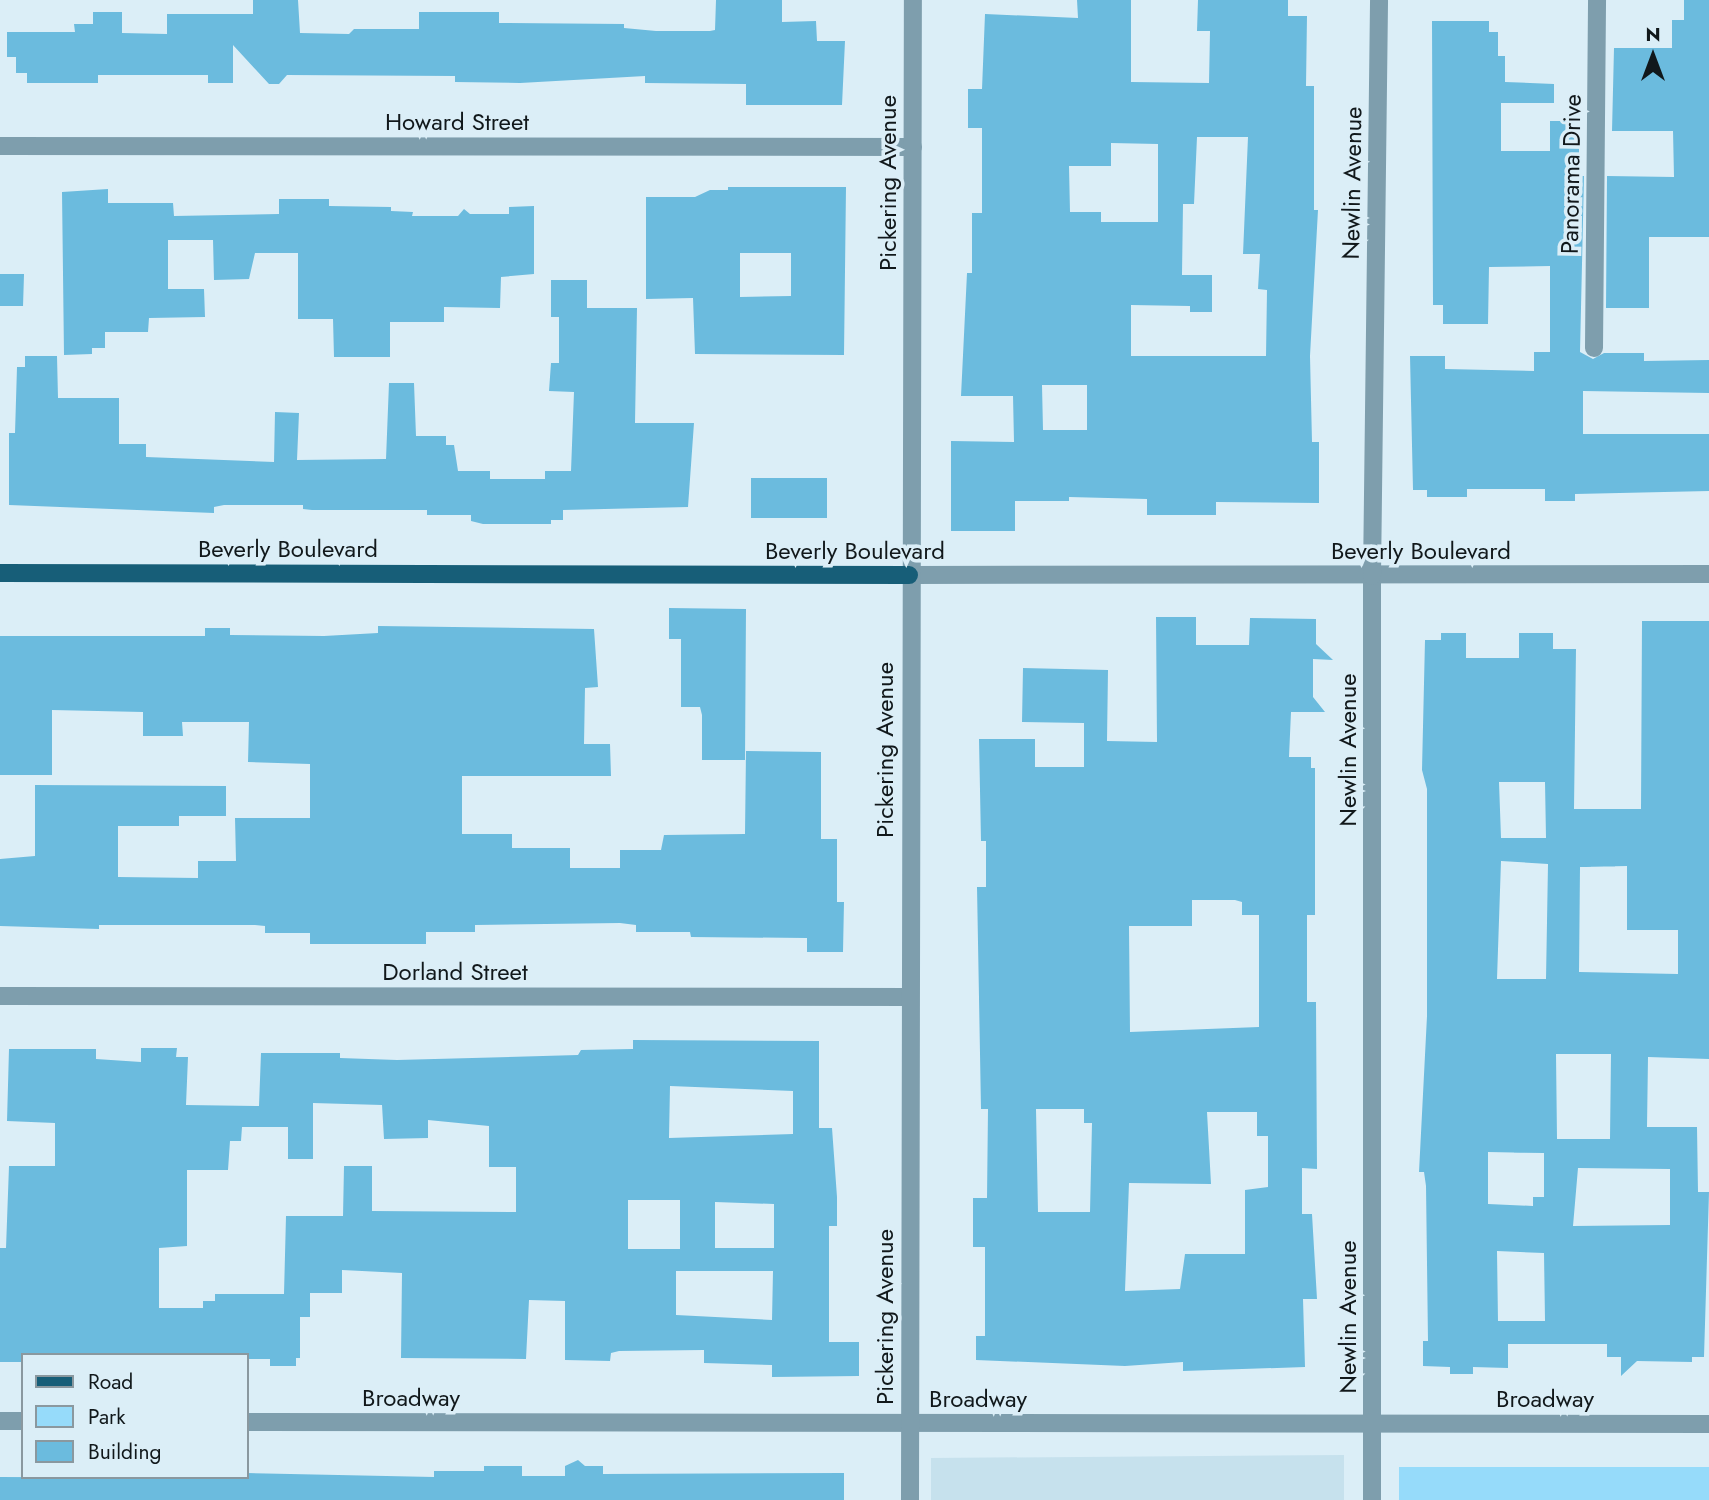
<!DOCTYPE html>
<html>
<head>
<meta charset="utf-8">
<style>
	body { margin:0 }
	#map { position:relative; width:1709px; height:1500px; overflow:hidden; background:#dbeef7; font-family:Jost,sans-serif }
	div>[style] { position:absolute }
	.built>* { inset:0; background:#c6e1ed }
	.green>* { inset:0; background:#96dbfa }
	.building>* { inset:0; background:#6bbbde }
	.minor>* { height:18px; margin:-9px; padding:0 9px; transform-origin:9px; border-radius:9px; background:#7e9ead }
	.major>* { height:18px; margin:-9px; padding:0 9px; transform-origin:9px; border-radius:9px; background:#175e78 }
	span { translate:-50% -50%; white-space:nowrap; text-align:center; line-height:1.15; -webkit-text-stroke:7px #dbeef7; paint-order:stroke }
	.street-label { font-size:24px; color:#11181b }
	.legend { position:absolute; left:21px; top:1353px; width:228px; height:126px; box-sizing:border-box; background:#dbeef7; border:2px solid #8a989f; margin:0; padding:9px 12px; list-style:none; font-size:21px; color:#11181b }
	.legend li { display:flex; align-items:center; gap:14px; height:35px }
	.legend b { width:35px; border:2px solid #8a989f }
	.north { position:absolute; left:1618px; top:21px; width:70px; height:70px; -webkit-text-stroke:5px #dbeef7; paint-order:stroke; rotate:0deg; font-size:19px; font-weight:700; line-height:28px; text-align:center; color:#11181b }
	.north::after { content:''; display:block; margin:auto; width:24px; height:32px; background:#11181b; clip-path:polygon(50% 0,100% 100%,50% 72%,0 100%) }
</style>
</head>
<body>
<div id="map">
	<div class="built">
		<div style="clip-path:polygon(1344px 1455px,1344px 1500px,931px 1500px,931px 1458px)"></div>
	</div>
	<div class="green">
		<div style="clip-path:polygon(1399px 1467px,1709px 1467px,1709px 1500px,1399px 1500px)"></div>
	</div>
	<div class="building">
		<div style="clip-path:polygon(253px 0,298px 0,300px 33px,349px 34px,354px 29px,419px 29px,419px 12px,499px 12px,499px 23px,624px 24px,624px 28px,656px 31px,710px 31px,715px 30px,716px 0,782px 0,782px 22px,816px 21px,817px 41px,845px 41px,842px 105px,746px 105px,746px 84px,645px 83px,645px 76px,520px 83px,455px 82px,455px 76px,287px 75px,279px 84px,269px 84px,233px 45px,233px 83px,208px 83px,208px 75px,98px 75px,98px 83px,27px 83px,27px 73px,16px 73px,16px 57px,7px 57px,7px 32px,75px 32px,74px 24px,93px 24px,93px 12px,122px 12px,122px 33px,167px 34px,167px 14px,253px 14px)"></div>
		<div style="clip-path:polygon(evenodd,1077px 0,1131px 0,1131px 82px,1209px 83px,1210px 31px,1197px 31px,1198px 0,1288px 0,1288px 16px,1307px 16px,1306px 86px,1314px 86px,1314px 210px,1318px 210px,1310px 356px,1312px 442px,1319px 442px,1319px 503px,1216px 502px,1216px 515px,1147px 515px,1147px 499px,1069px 497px,1069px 501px,1015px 501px,1015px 531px,951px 531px,951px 441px,1014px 442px,1013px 396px,961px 396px,967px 273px,972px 273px,972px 213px,982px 213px,982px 128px,968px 128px,968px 89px,982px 89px,985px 14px,1078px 18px,1077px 0,1197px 137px,1248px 137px,1243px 254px,1260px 254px,1258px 289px,1267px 290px,1266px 356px,1131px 356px,1131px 305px,1190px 306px,1190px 312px,1212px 312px,1212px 275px,1182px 275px,1183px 204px,1194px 204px,1197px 137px,1077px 0,1111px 143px,1158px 144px,1158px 222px,1101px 222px,1101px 212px,1070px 212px,1069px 166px,1111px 166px,1111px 143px,1077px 0,1042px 385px,1087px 385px,1087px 430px,1043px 430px,1042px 385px)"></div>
		<div style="clip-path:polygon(1684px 0,1709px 0,1709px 237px,1649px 237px,1649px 308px,1606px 308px,1607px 176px,1674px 177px,1673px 131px,1612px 131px,1614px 48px,1672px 48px,1672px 20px,1684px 20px)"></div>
		<div style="clip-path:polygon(1432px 21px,1489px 21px,1489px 32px,1498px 32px,1498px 56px,1505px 56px,1505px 82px,1554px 84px,1554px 103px,1501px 103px,1501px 151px,1550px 151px,1550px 121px,1579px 121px,1579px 176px,1584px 176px,1580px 352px,1593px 359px,1604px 353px,1644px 353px,1644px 361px,1709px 360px,1709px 393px,1583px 391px,1583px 434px,1709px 434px,1709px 491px,1575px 494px,1575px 501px,1545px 501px,1545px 489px,1467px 489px,1467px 497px,1427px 497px,1427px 490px,1413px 490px,1410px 356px,1445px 356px,1445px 369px,1534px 371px,1534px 352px,1550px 352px,1550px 266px,1489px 267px,1488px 324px,1443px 324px,1443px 305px,1433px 305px)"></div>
		<div style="clip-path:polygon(evenodd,728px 187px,846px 187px,844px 355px,695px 354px,693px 298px,646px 299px,646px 197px,695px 197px,710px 190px,728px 190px,728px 187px,740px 253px,791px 253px,791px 296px,740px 297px,740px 253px)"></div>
		<div style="clip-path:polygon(108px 189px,108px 203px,173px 203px,174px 216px,279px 214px,279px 199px,329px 199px,329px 206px,391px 207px,391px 211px,413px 212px,412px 216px,458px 216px,464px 209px,470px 214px,509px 214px,509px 207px,534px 206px,534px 274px,501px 277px,500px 308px,444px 307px,444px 322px,390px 322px,390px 357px,334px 357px,333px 319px,298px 319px,298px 253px,255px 253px,249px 279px,214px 280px,213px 240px,168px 240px,168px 289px,204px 289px,205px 317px,149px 318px,148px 332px,105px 332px,105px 348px,92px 348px,92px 354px,64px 355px,62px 192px)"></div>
		<div style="clip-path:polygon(0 274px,24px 274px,23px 306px,0 306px)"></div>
		<div style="clip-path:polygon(551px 280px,587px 280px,587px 308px,637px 308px,635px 423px,694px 423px,688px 507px,563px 510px,563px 520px,551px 520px,551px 524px,483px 524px,471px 521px,471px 515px,427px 515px,427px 510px,312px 510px,303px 509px,303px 505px,224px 505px,214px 507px,214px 513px,9px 505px,9px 433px,15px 433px,17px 367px,25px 367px,25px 356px,57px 356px,58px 398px,119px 398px,119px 444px,146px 444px,146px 457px,274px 462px,275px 412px,299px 413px,297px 460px,386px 459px,389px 383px,414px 383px,416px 436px,446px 436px,446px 445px,454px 445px,458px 471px,490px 471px,490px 479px,545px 479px,545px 471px,571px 471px,574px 392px,549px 391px,551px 363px,559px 363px,559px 317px,551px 317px)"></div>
		<div style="clip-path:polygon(751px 478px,827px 478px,827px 518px,751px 518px)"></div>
		<div style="clip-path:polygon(669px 608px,746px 609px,745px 760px,702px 760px,702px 715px,700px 707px,681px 707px,681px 639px,669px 639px)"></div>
		<div style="clip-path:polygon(evenodd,1156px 617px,1196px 617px,1196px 645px,1249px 645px,1250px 618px,1316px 619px,1316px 644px,1333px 660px,1313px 659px,1313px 697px,1325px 712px,1291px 712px,1289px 757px,1311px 757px,1311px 768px,1315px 768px,1315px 915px,1307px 915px,1307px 1002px,1316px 1002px,1317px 1169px,1302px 1168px,1302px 1214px,1312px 1214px,1317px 1299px,1303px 1299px,1305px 1367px,1183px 1371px,1183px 1362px,1125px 1366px,976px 1360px,976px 1336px,985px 1336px,985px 1247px,973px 1247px,973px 1198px,987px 1198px,988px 1109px,981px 1109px,977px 887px,986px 887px,986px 841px,981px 841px,979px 739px,1035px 739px,1035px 767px,1084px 767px,1084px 723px,1022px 722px,1023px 668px,1108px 670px,1107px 741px,1157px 742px,1156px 617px,1192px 900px,1235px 900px,1242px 902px,1242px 915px,1259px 915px,1259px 1027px,1130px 1032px,1129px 926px,1192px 926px,1192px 900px,1156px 617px,1036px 1109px,1084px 1109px,1084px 1123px,1092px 1123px,1090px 1212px,1038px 1212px,1036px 1109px,1156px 617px,1207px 1112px,1257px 1112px,1257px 1136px,1268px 1136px,1268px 1187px,1245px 1190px,1245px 1254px,1185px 1254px,1180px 1289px,1125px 1291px,1129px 1183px,1211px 1184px,1207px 1112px)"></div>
		<div style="clip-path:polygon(evenodd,1642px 621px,1709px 621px,1709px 1059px,1648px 1057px,1647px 1127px,1697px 1127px,1698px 1192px,1709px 1192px,1704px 1357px,1692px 1357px,1692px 1362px,1637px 1361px,1621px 1376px,1621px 1357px,1607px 1357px,1607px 1344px,1508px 1344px,1508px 1368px,1473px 1367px,1473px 1374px,1450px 1374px,1450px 1367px,1423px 1366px,1423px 1341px,1428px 1341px,1426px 1186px,1424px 1172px,1419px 1172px,1427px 1016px,1427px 789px,1422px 770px,1425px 640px,1441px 640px,1441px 633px,1466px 633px,1466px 658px,1519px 658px,1519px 633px,1553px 633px,1553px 649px,1576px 649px,1574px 809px,1641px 809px,1642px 621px,1499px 782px,1545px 782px,1546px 838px,1501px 838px,1499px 782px,1642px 621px,1501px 861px,1548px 864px,1546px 979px,1497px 979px,1501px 861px,1642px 621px,1627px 866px,1627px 930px,1678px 930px,1678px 974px,1579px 972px,1580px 867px,1627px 866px,1642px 621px,1556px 1054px,1611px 1054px,1610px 1139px,1557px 1139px,1556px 1054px,1642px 621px,1488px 1152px,1544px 1153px,1544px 1197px,1533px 1197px,1533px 1206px,1488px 1204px,1488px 1152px,1642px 621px,1578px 1168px,1670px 1169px,1670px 1225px,1573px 1226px,1578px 1168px,1642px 621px,1497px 1251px,1544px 1253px,1545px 1321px,1498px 1321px,1497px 1251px)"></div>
		<div style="clip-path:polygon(378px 626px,594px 629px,598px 687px,585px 688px,584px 744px,610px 744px,611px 776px,462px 776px,462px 834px,512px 834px,512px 848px,570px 848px,570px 868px,620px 868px,620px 850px,661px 850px,664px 835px,745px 834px,746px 751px,821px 752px,821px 839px,837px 839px,837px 902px,844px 902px,843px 952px,807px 952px,807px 938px,691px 937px,690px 932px,636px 932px,636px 925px,620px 923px,475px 925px,475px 932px,426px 932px,426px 944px,310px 944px,310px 933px,265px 933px,265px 926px,255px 925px,99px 925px,99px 929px,0 926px,0 859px,35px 856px,35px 785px,226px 786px,226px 816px,179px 816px,179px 826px,118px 826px,118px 877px,198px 878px,198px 861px,236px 861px,235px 818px,310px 818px,310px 764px,248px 762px,249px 722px,182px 722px,183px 736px,143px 736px,143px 712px,52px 710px,52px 775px,0 775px,0 636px,205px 636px,205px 628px,230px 628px,230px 635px,324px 636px,378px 633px)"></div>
		<div style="clip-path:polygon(evenodd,633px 1040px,819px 1041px,819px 1128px,832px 1128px,837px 1197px,837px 1226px,829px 1226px,829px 1342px,859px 1342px,859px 1376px,772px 1377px,772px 1365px,704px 1363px,704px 1350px,619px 1351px,611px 1353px,610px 1361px,565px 1360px,565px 1301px,529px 1300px,526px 1359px,401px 1358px,402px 1273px,342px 1270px,342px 1293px,310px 1293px,310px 1317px,300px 1317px,300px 1358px,296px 1358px,296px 1366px,270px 1366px,270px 1359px,247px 1359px,247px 1355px,23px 1355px,23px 1362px,0 1362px,0 1248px,6px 1248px,9px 1166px,55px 1166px,55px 1123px,7px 1121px,9px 1049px,96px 1049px,96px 1059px,141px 1062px,141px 1048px,177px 1048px,176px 1057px,188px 1057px,186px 1105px,259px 1106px,261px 1053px,340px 1053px,340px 1058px,397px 1060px,578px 1055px,581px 1050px,633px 1049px,633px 1040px,670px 1086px,793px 1091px,793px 1134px,669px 1138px,670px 1086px,633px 1040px,313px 1103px,382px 1105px,384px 1139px,428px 1138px,428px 1120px,489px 1126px,489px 1167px,516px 1167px,516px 1212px,372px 1211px,372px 1166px,344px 1166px,343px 1216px,286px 1216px,284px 1294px,215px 1294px,215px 1301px,203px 1301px,203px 1308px,159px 1308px,159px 1248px,187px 1246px,187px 1170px,228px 1170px,230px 1141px,241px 1141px,242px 1127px,288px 1127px,288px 1159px,313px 1159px,313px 1103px,633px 1040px,628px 1200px,680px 1200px,680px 1249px,628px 1249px,628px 1200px,633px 1040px,715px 1202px,774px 1204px,774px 1248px,715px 1248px,715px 1202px,633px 1040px,676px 1271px,773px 1271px,772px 1320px,676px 1315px,676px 1271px)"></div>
		<div style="clip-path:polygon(578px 1460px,585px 1466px,603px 1466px,603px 1474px,844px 1473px,844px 1500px,0 1500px,0 1477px,229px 1478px,247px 1477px,247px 1473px,434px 1477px,434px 1471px,484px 1471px,484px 1466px,522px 1466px,522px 1476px,565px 1476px,565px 1466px)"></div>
	</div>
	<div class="minor">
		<div style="left:0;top:146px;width:913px;rotate:0.06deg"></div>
		<div style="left:1594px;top:348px;width:348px;rotate:-89.5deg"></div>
		<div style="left:909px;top:575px;width:800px;rotate:-0.07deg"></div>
		<div style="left:0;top:996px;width:910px;rotate:0.06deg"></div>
		<div style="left:0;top:1421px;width:23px"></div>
		<div style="left:247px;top:1422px;width:1462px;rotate:0.08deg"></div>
		<div style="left:910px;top:1500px;width:1500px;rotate:-89.89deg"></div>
		<div style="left:1372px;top:1500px;width:924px;rotate:-90deg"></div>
		<div style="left:1372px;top:576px;width:576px;rotate:-89.3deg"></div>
	</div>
	<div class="major">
		<div style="left:0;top:573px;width:909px;rotate:0.13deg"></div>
	</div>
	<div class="street-label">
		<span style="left:457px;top:122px">Howard Street</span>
		<span style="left:1571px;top:174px;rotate:-89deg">Panorama Drive</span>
		<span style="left:888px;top:183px;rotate:-90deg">Pickering Avenue</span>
		<span style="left:1352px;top:183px;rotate:-89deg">Newlin Avenue</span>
		<span style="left:288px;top:549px">Beverly Boulevard</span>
		<span style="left:855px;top:551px">Beverly Boulevard</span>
		<span style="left:1421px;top:551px">Beverly Boulevard</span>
		<span style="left:885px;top:750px;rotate:-90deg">Pickering Avenue</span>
		<span style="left:1348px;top:750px;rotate:-90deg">Newlin Avenue</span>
		<span style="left:455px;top:972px">Dorland Street</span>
		<span style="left:885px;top:1317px;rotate:-90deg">Pickering Avenue</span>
		<span style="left:1348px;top:1317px;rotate:-90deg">Newlin Avenue</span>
		<span style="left:411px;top:1398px">Broadway</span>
		<span style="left:978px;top:1399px">Broadway</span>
		<span style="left:1545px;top:1399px">Broadway</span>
	</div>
	<ul class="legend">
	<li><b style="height:9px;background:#175e78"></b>Road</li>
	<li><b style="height:19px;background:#96dbfa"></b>Park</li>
	<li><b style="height:19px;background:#6bbbde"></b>Building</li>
	</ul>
	<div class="north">N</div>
</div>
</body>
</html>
